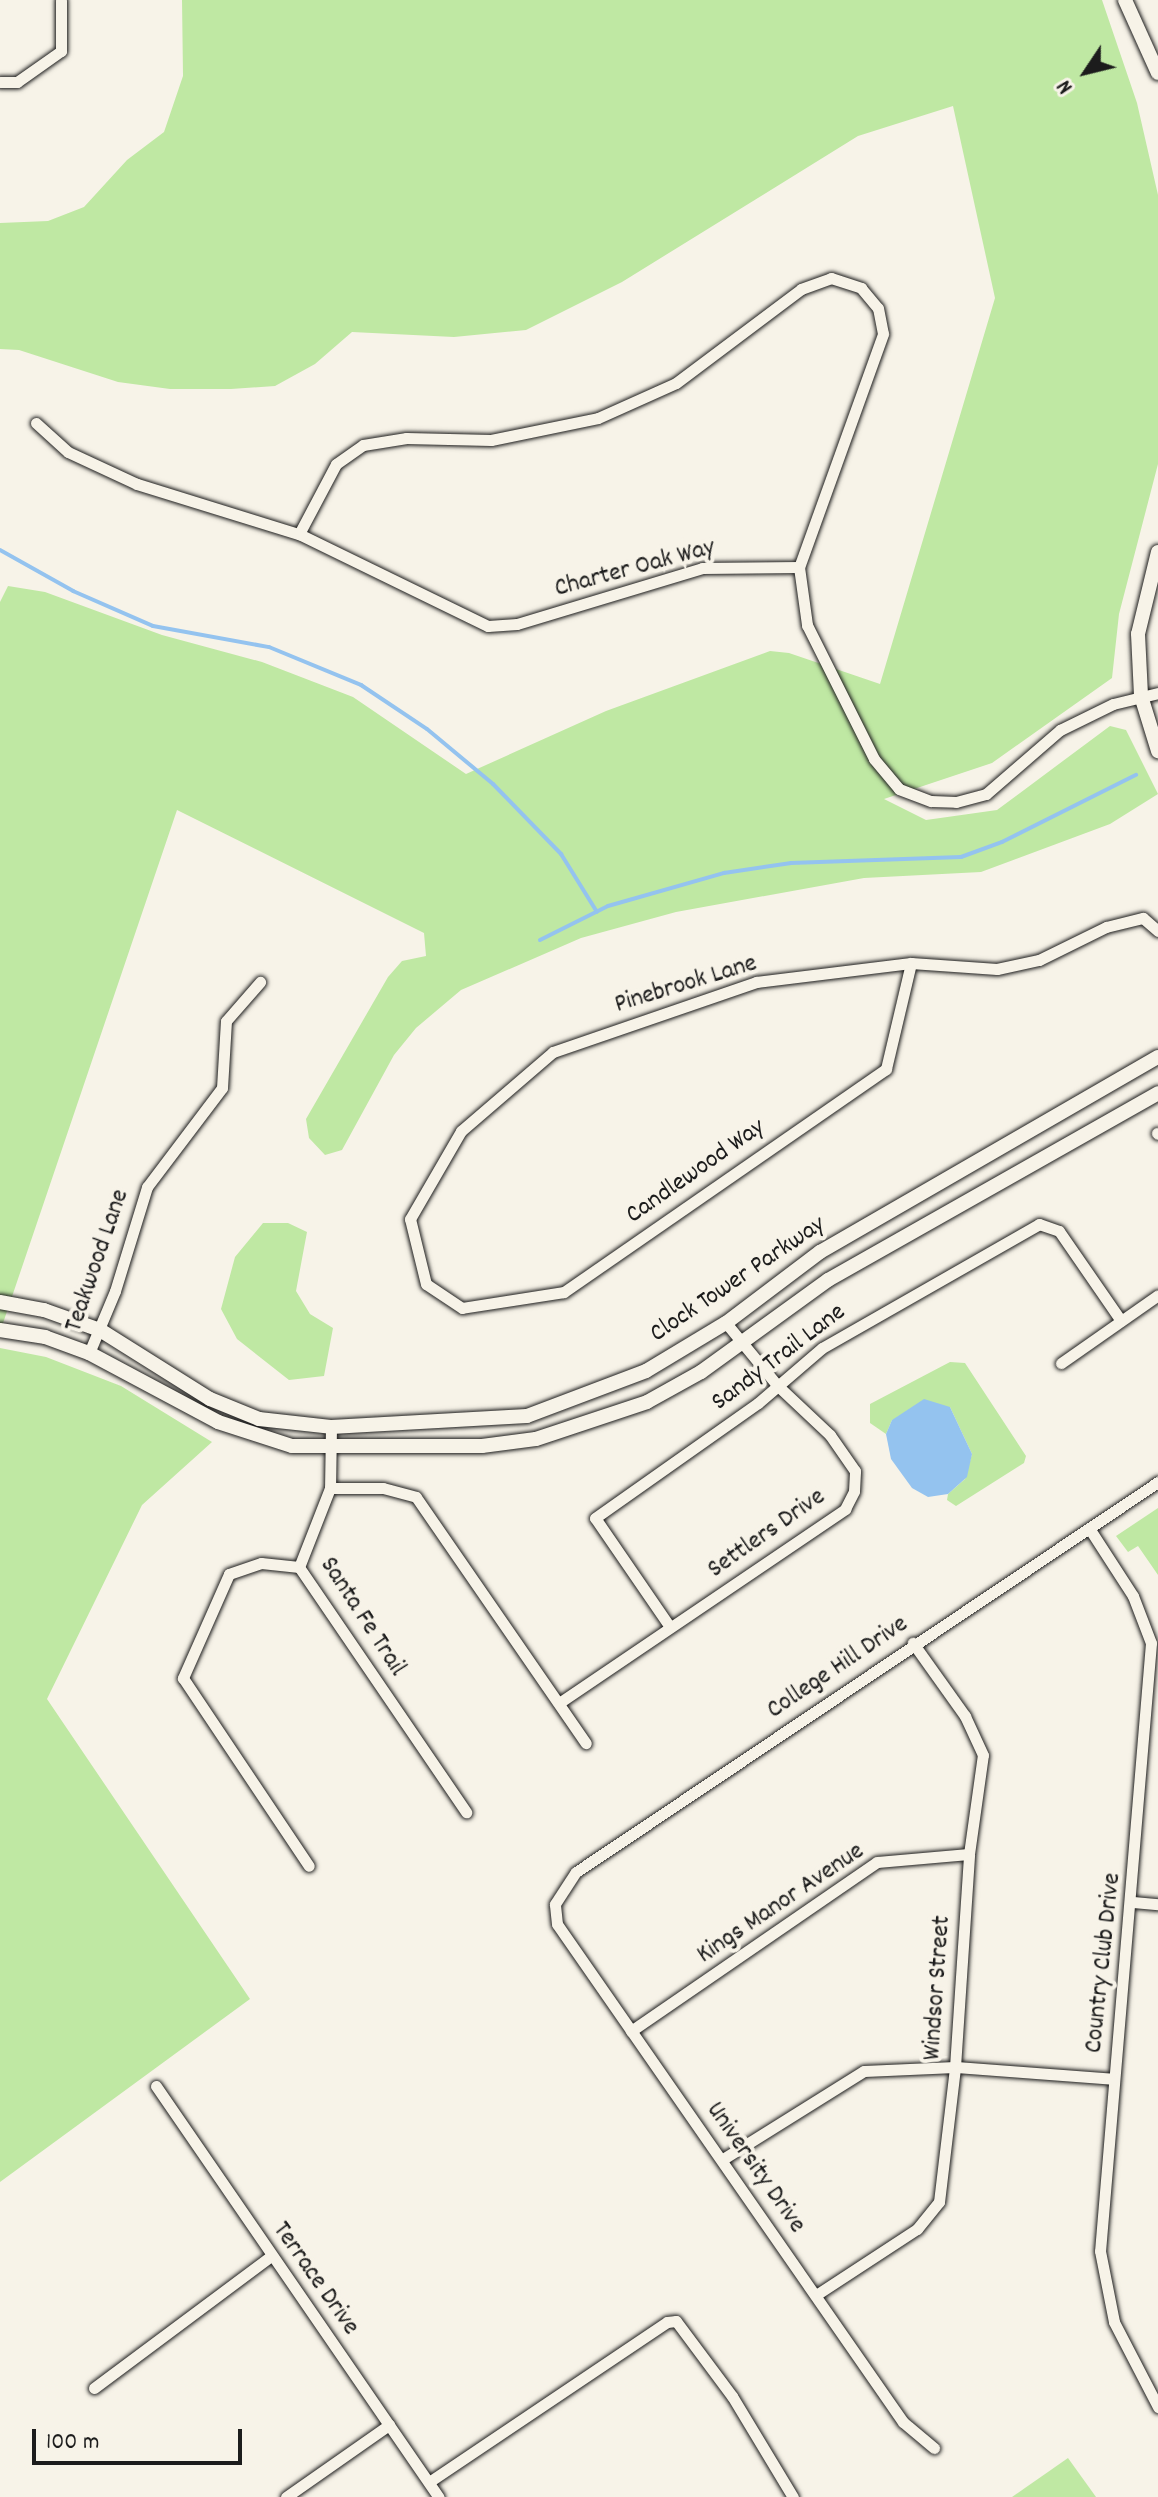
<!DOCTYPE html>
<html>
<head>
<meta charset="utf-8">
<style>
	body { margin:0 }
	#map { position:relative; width:1158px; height:2497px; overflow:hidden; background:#f7f3e8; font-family:Dekko,sans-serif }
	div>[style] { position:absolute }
	.green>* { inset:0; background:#bfe8a3 }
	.water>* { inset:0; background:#94c3ef }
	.stream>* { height:4px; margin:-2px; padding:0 2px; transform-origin:2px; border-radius:2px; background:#94c3ef }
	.roads { filter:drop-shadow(0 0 2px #1c1c1c) drop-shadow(0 0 2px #1c1c1c) }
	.minor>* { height:11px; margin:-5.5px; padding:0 5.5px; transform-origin:5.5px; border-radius:5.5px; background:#f7f3e8 }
	.tertiary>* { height:14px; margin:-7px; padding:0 7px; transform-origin:7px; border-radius:7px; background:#f7f3e8 }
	span { translate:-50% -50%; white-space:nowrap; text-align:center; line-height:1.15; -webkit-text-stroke:8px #f7f3e8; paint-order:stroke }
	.street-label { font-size:26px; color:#1c1c1c }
	.north { position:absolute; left:1046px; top:32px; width:80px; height:80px; -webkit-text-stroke:6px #f7f3e8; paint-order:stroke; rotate:235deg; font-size:22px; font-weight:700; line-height:32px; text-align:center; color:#1c1c1c }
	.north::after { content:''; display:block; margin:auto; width:28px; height:36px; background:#1c1c1c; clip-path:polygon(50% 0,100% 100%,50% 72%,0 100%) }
	.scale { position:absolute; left:32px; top:2429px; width:210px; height:36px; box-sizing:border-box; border:4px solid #1c1c1c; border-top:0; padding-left:10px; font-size:24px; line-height:28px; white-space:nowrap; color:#1c1c1c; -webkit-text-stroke:6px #f7f3e8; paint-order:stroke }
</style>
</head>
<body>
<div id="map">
	<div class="green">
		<div style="clip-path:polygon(182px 0,1102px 0,1137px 103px,1158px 195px,1158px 464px,1119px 614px,1112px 678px,992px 763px,884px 799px,926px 820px,997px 810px,1110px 726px,1126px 730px,1158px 794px,1110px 824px,981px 872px,864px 878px,676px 912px,581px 938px,461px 990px,416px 1028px,394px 1055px,342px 1150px,325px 1155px,309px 1138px,306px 1119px,388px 977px,402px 961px,426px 956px,424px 933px,177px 810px,0 1332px,0 602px,8px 586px,45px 592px,162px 635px,262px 662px,353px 697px,466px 774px,606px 711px,770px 651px,789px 653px,880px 684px,995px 298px,953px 106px,858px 136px,622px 282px,526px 330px,454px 337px,352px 332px,315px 364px,275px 386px,231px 389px,170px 389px,118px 382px,19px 350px,0 349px,0 223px,48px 221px,84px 207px,127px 160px,164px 132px,183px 76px)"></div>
		<div style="clip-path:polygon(263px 1223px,288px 1223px,307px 1232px,296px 1291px,310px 1314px,333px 1328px,324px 1376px,289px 1380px,237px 1339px,221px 1309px,235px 1257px)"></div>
		<div style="clip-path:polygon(0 1348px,46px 1357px,121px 1386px,212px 1442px,142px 1505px,47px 1699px,250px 1999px,0 2182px)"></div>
		<div style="clip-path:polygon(950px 1362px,965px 1363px,1026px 1456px,1024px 1463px,956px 1506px,947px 1500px,948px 1494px,965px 1479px,972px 1454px,950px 1407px,892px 1420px,886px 1434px,870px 1423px,870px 1404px)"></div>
		<div style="clip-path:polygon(1158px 1508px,1158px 1575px,1138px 1546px,1128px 1552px,1116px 1536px)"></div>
		<div style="clip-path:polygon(1068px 2458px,1096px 2497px,1012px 2497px)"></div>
	</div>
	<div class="water">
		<div style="clip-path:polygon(924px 1399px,950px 1407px,972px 1454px,967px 1477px,948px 1494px,928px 1497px,912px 1488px,891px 1459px,886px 1434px,892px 1420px)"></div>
	</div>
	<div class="stream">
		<div style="left:0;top:550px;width:84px;rotate:29.3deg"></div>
		<div style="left:73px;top:591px;width:87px;rotate:23.6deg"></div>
		<div style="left:153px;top:626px;width:118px;rotate:10.3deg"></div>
		<div style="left:269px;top:647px;width:100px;rotate:22.4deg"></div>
		<div style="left:361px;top:685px;width:79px;rotate:33.7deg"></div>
		<div style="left:427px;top:729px;width:86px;rotate:39.8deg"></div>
		<div style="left:493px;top:784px;width:98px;rotate:45.8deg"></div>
		<div style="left:561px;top:854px;width:68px;rotate:58.2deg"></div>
		<div style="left:540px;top:940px;width:76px;rotate:-26.6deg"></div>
		<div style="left:608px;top:906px;width:121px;rotate:-15.9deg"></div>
		<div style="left:724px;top:873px;width:68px;rotate:-8.5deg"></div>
		<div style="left:791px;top:863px;width:170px;rotate:-2deg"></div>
		<div style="left:961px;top:857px;width:44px;rotate:-20.1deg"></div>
		<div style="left:1002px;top:842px;width:150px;rotate:-26.6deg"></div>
	</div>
	<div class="roads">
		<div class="minor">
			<div style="left:0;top:82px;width:17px"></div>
			<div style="left:17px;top:82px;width:54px;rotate:-35.2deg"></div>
			<div style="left:61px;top:51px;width:51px;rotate:-90deg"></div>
			<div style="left:36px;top:423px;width:43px;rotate:42.2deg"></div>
			<div style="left:68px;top:452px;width:76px;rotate:24.9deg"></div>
			<div style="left:137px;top:484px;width:170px;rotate:17.2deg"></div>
			<div style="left:299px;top:534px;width:210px;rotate:26deg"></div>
			<div style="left:488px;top:626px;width:29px;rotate:-4deg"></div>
			<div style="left:517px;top:624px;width:193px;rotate:-16.8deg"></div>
			<div style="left:702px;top:568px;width:97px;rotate:-0.6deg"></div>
			<div style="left:799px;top:567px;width:59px;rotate:82.1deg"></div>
			<div style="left:807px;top:625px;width:150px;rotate:63.4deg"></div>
			<div style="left:874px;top:759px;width:39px;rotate:50deg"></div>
			<div style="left:899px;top:789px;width:34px;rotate:21deg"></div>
			<div style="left:931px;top:801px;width:25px;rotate:2deg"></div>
			<div style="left:956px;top:802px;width:31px;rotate:-15deg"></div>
			<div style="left:986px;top:794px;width:98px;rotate:-40.9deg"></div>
			<div style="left:1060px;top:730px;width:59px;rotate:-26.1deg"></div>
			<div style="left:1113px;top:704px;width:46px;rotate:-13.7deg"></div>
			<div style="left:299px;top:534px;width:79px;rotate:-62.1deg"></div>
			<div style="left:336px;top:464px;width:33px;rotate:-35deg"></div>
			<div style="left:363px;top:445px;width:44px;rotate:-9.2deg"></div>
			<div style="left:406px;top:438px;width:85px;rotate:1.3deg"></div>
			<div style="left:491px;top:440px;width:109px;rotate:-11.6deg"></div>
			<div style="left:598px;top:418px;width:85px;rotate:-24.2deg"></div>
			<div style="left:676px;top:383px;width:156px;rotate:-36.9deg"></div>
			<div style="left:801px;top:289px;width:32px;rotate:-20deg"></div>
			<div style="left:831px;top:278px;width:32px;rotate:18deg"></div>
			<div style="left:861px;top:288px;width:26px;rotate:50deg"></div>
			<div style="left:878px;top:308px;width:26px;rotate:79deg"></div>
			<div style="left:883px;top:334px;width:248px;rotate:109.8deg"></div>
			<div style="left:911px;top:963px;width:109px;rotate:103.3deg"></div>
			<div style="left:886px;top:1069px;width:392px;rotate:145.3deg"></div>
			<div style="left:564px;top:1292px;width:103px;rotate:171.1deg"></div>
			<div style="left:462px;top:1308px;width:43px;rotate:-146.3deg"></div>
			<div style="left:426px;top:1284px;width:67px;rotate:-103.8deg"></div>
			<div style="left:410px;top:1219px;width:102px;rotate:-59.9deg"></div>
			<div style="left:461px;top:1131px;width:121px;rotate:-40.7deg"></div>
			<div style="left:553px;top:1052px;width:215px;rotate:-19deg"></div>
			<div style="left:756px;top:982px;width:156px;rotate:-7deg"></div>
			<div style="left:911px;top:963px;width:86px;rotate:4deg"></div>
			<div style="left:997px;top:969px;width:43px;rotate:-12.1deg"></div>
			<div style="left:1039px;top:960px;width:75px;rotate:-26.2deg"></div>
			<div style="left:1106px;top:927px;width:38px;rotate:-14deg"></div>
			<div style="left:1143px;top:918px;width:20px;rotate:41deg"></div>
			<div style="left:1157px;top:1133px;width:1px;rotate:45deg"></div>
			<div style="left:89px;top:1353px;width:67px;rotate:-67.2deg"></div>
			<div style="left:115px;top:1291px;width:109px;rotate:-72.9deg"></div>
			<div style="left:147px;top:1187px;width:124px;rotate:-52.9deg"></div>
			<div style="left:222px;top:1088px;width:67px;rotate:-86.6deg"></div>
			<div style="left:226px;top:1021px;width:52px;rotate:-48.9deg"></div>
			<div style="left:1061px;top:1363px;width:118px;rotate:-35deg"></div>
			<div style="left:331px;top:1427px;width:61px;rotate:90.9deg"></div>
			<div style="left:330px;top:1488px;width:85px;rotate:111.4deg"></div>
			<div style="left:299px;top:1567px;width:297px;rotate:55.7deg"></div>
			<div style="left:330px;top:1488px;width:53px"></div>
			<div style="left:383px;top:1488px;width:34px;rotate:15deg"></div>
			<div style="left:416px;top:1497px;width:299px;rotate:55.4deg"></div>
			<div style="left:1089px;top:1528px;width:81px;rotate:57.1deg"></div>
			<div style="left:1133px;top:1596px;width:50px;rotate:69deg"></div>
			<div style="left:1151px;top:1643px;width:610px;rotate:94.79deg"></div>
			<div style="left:1100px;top:2251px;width:72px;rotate:78.8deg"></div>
			<div style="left:1114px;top:2322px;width:96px;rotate:62.6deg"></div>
			<div style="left:299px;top:1567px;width:38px;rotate:-174deg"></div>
			<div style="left:261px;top:1563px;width:34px;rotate:161deg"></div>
			<div style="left:229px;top:1574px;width:114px;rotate:113.9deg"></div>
			<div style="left:183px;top:1678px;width:226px;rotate:56.2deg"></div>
			<div style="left:670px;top:1627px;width:132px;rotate:-124.5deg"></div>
			<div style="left:595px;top:1518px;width:199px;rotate:-35.2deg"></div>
			<div style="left:758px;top:1403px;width:84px;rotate:-40.7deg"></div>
			<div style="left:822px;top:1348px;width:250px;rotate:-29.7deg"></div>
			<div style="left:1039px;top:1224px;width:21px;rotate:19deg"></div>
			<div style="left:1059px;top:1231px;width:109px;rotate:55.4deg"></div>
			<div style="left:559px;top:1703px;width:346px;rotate:-34.1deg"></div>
			<div style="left:845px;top:1509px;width:20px;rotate:-63deg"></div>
			<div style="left:854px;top:1491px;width:20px;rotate:-87deg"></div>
			<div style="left:855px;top:1471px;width:44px;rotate:-124.8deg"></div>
			<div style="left:830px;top:1435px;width:73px;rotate:-136.7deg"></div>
			<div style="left:777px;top:1385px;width:80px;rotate:-129.4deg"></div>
			<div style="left:1133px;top:1902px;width:25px;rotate:5deg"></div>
			<div style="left:631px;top:2031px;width:298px;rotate:-34.5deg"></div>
			<div style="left:877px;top:1862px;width:92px;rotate:-5deg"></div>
			<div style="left:156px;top:2086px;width:499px;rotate:55.5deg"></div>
			<div style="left:723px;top:2159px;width:166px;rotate:-32deg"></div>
			<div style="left:864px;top:2071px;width:91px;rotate:-2.5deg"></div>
			<div style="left:955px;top:2067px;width:159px;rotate:4.3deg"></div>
			<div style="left:816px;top:2295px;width:121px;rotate:-33.2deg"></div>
			<div style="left:917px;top:2229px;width:35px;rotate:-51deg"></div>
			<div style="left:939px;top:2202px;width:136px;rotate:-83.2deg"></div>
			<div style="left:955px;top:2067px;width:213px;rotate:-86.2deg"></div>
			<div style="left:969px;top:1854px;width:100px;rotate:-82deg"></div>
			<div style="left:983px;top:1755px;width:43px;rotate:-114.8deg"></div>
			<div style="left:965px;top:1716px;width:90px;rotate:-125.5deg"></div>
			<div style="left:94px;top:2388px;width:221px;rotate:-36.7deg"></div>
			<div style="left:934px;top:2448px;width:40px;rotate:-140deg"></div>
			<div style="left:903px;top:2422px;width:606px;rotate:-124.79deg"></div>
			<div style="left:557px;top:1924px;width:20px;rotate:-96deg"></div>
			<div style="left:555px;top:1904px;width:38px;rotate:-57deg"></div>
			<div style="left:576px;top:1872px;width:701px;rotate:-33.83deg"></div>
			<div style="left:429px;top:2482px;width:287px;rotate:-33.9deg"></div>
			<div style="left:667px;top:2322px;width:9px;rotate:-6deg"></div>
			<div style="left:676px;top:2321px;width:94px;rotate:53.3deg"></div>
			<div style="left:732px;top:2396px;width:118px;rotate:58.9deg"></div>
			<div style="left:286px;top:2497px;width:126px;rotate:-35deg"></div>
		</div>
		<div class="tertiary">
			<div style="left:1125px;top:0;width:80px;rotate:65.7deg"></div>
			<div style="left:1158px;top:552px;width:84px;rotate:103.7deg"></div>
			<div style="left:1138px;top:634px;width:62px;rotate:87.2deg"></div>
			<div style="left:1141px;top:696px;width:58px;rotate:72.8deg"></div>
			<div style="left:0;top:1302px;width:45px;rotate:10.3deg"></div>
			<div style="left:44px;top:1310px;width:59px;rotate:19.7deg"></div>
			<div style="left:100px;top:1330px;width:130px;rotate:32.1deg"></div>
			<div style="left:210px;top:1399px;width:53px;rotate:22.2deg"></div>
			<div style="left:259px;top:1419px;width:72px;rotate:6.3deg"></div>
			<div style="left:331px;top:1427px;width:196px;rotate:-3.2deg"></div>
			<div style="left:527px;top:1416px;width:127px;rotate:-20.7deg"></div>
			<div style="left:646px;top:1371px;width:93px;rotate:-31deg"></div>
			<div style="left:726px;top:1323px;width:118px;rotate:-37.1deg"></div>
			<div style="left:820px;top:1252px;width:390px;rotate:-30deg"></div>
			<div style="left:0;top:1330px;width:46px;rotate:8.8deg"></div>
			<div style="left:45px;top:1337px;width:47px;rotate:20deg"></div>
			<div style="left:89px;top:1353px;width:146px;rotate:28.1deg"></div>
			<div style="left:218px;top:1422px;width:78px;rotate:18deg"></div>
			<div style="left:292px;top:1446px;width:190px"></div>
			<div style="left:482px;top:1446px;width:54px;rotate:-7.4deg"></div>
			<div style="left:536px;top:1439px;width:117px;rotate:-18.4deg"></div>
			<div style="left:647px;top:1402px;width:62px;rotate:-29.1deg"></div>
			<div style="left:701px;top:1372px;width:157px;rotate:-35.9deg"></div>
			<div style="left:828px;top:1280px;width:379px;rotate:-29.5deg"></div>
		</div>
	</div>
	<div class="street-label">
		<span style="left:635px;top:569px;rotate:-15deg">Charter Oak Way</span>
		<span style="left:686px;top:985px;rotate:-17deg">Pinebrook Lane</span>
		<span style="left:696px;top:1172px;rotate:-35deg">Candlewood Way</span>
		<span style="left:98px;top:1261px;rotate:-71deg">Teakwood Lane</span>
		<span style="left:738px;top:1280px;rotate:-34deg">Clock Tower Parkway</span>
		<span style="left:779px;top:1358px;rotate:-37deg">Sandy Trail Lane</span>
		<span style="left:767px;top:1534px;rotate:-35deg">Settlers Drive</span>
		<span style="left:362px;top:1617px;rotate:57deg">Santa Fe Trail</span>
		<span style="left:838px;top:1668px;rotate:-34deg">College Hill Drive</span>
		<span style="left:781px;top:1904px;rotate:-34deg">Kings Manor Avenue</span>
		<span style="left:1104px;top:1963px;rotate:-84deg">Country Club Drive</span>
		<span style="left:938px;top:1988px;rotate:-86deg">Windsor Street</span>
		<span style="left:755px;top:2168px;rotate:55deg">University Drive</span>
		<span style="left:315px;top:2279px;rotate:55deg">Terrace Drive</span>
	</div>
	<div class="north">N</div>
	<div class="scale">100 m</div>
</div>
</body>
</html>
